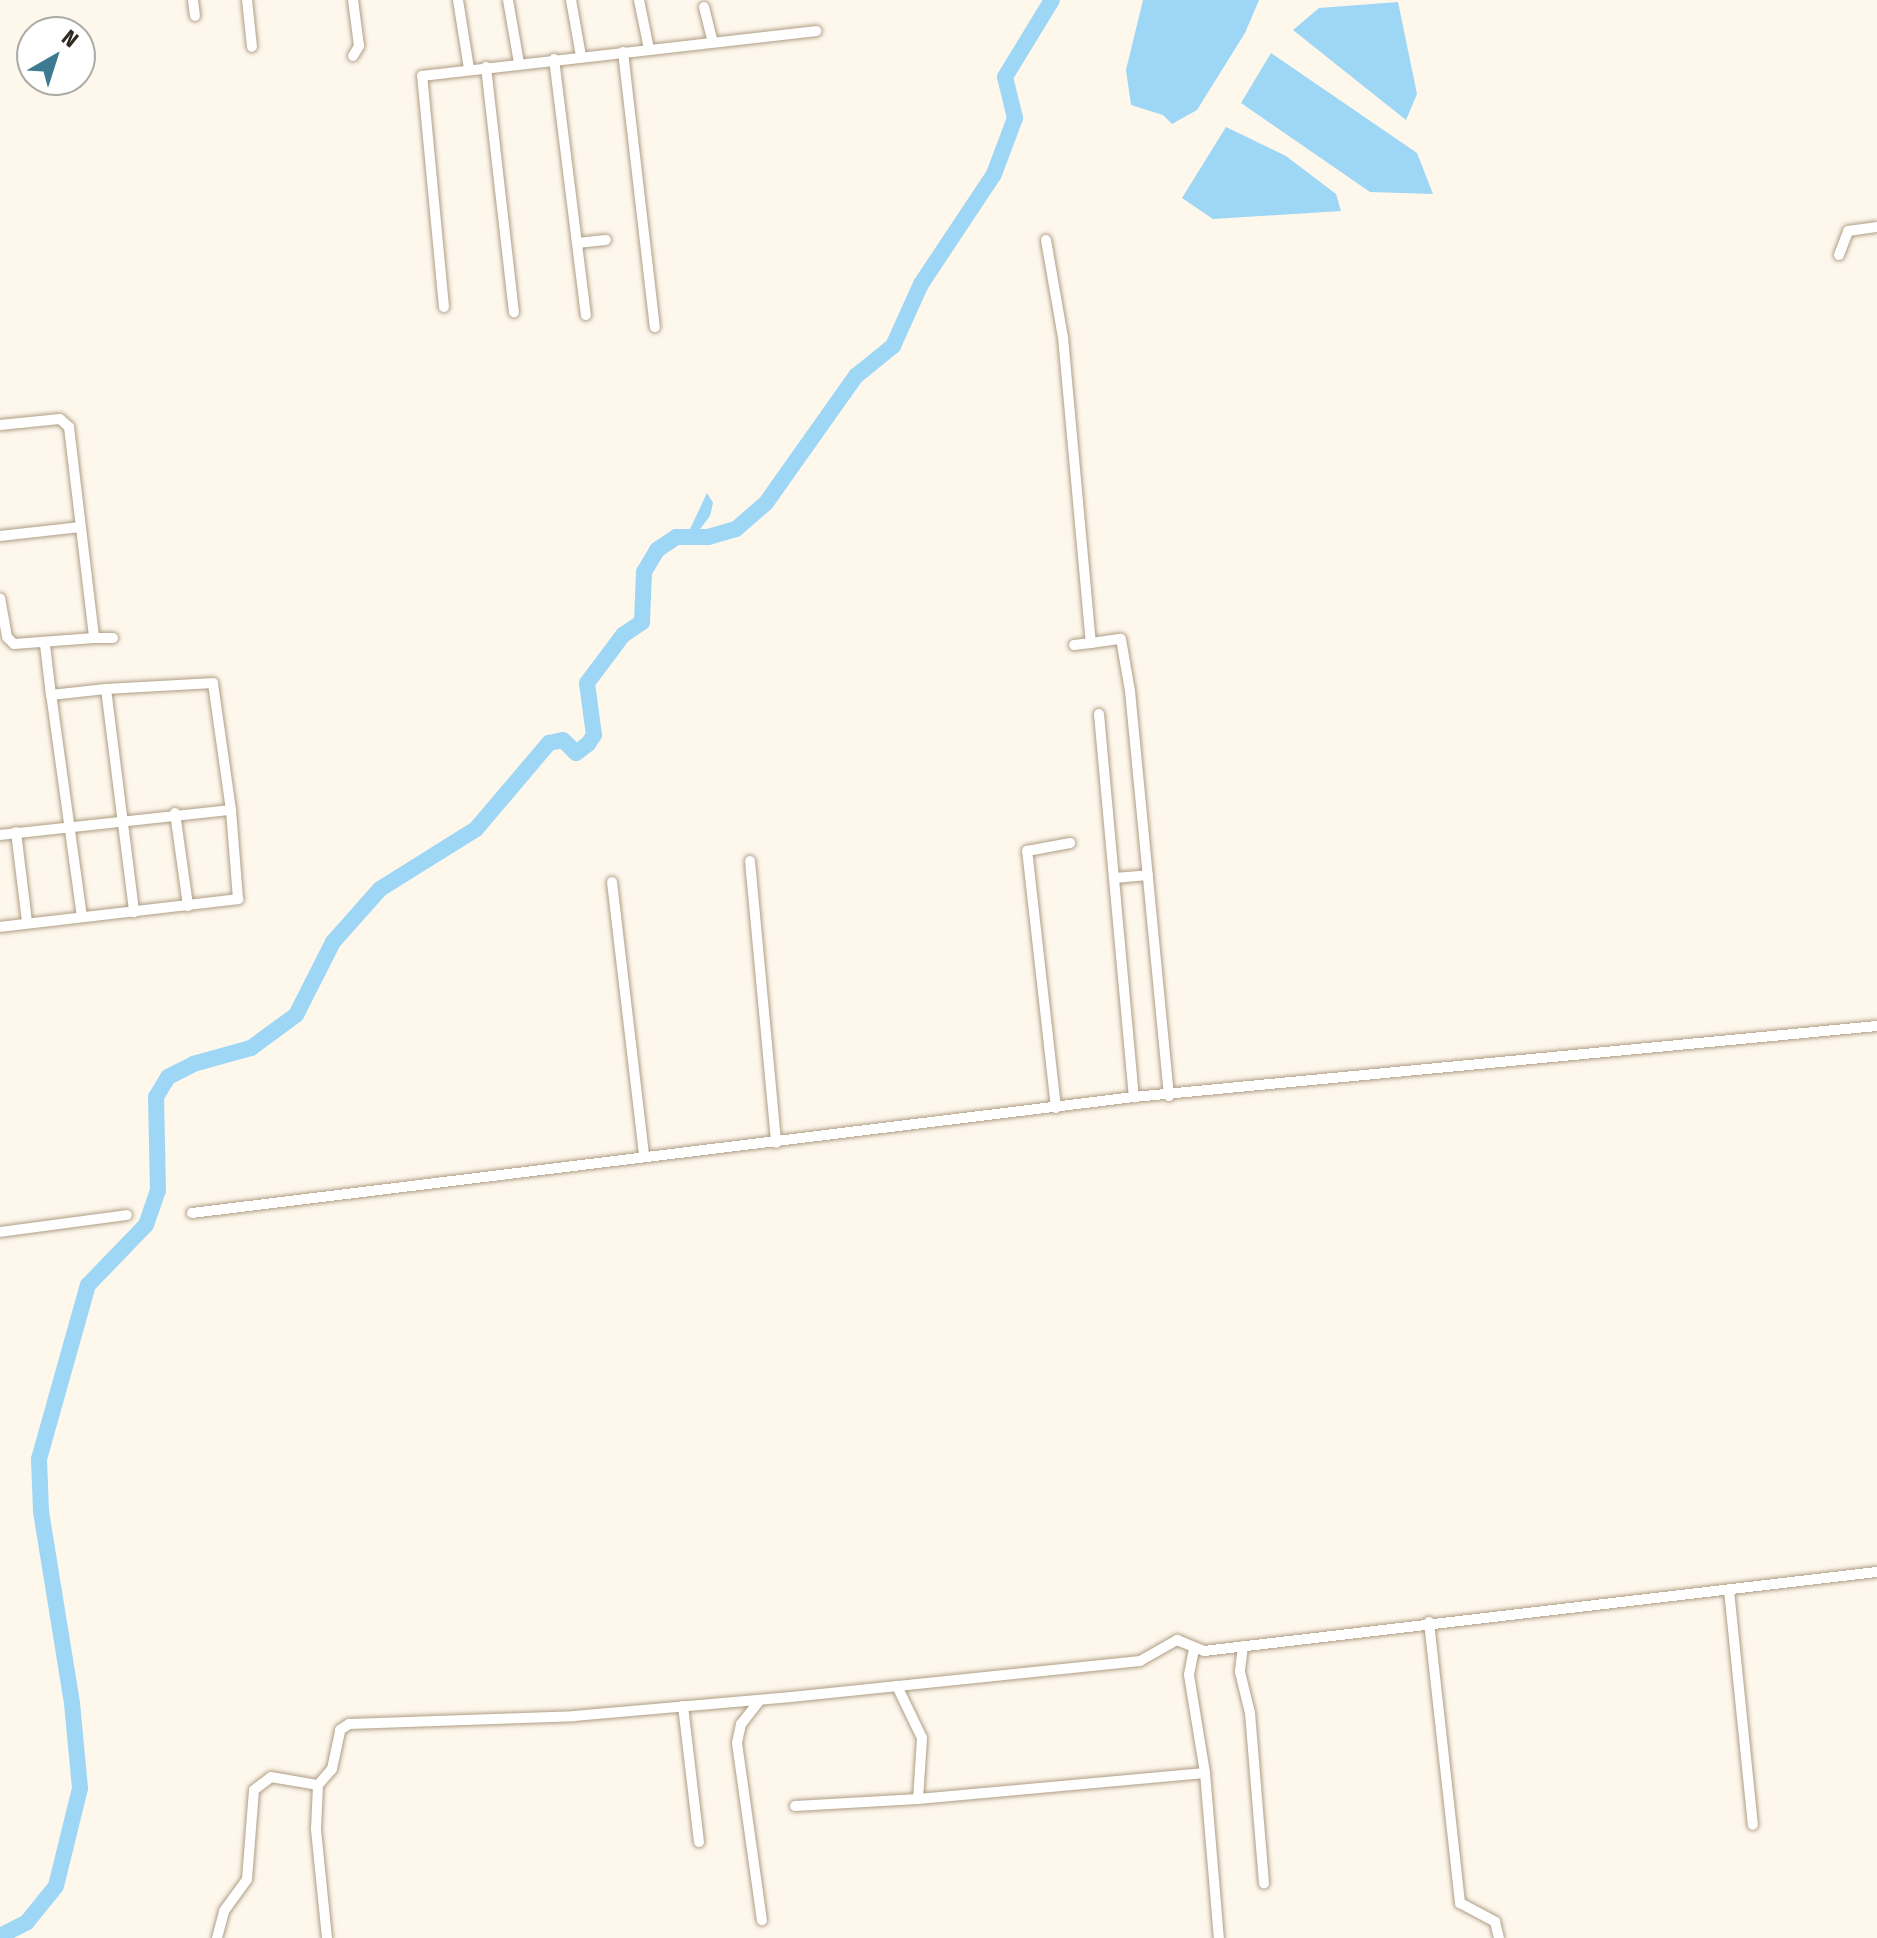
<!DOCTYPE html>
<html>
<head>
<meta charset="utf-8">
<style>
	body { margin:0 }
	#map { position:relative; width:1877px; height:1938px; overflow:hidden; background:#fef7ec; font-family:"Fira Sans Condensed",sans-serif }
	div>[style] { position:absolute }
	.water>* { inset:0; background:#9ed6f5 }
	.river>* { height:16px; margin:-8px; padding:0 8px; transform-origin:8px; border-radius:8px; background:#9ed6f5 }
	.roads { filter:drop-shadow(0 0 2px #ae9d83) drop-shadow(0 0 2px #ae9d83) }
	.street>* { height:10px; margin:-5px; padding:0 5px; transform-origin:5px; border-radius:5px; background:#fff }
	span { translate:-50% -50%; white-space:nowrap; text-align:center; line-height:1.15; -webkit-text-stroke:7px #fff; paint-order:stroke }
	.north { position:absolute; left:16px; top:16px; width:80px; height:80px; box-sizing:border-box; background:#fff; border:2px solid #aca9a5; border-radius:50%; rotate:39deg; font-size:22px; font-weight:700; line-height:32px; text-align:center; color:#30291f }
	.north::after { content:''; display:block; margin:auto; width:28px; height:36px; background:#3d7a91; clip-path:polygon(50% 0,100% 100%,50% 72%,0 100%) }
</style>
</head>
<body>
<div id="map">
	<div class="water">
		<div style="clip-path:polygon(1143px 0,1259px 0,1245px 33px,1197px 110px,1172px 124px,1163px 115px,1131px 105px,1126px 70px)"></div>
		<div style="clip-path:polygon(1398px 2px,1417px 94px,1406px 120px,1293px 30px,1319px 8px)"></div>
		<div style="clip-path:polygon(1271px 53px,1417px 153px,1433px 194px,1370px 192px,1241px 103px)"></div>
		<div style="clip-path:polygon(1226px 127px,1286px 156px,1336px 194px,1341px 211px,1213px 219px,1182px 198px)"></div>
		<div style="clip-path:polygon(707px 493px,713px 503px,710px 516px,700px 529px,690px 529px)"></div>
	</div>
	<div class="river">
		<div style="left:0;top:1936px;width:30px;rotate:-27deg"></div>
		<div style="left:27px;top:1922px;width:46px;rotate:-51.1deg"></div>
		<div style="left:56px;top:1886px;width:101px;rotate:-76.2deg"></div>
		<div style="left:80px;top:1788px;width:85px;rotate:-95.4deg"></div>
		<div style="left:72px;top:1703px;width:194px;rotate:-99.2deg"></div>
		<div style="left:41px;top:1511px;width:52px;rotate:-92.2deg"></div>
		<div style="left:39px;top:1459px;width:181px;rotate:-74.3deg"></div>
		<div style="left:88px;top:1285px;width:83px;rotate:-46deg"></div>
		<div style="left:146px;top:1225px;width:36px;rotate:-71deg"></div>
		<div style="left:158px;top:1191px;width:94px;rotate:-91.2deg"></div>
		<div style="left:156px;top:1097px;width:23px;rotate:-59deg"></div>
		<div style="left:168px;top:1077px;width:28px;rotate:-27deg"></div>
		<div style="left:193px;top:1064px;width:60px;rotate:-15.4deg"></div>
		<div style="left:251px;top:1048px;width:56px;rotate:-36.3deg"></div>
		<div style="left:296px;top:1015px;width:82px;rotate:-63.1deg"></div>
		<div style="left:333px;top:942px;width:71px;rotate:-48.4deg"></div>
		<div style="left:380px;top:889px;width:113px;rotate:-32deg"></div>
		<div style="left:476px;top:829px;width:113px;rotate:-49.7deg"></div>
		<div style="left:549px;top:743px;width:14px;rotate:-12deg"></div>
		<div style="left:563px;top:740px;width:18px;rotate:45deg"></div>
		<div style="left:576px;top:753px;width:15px;rotate:-37deg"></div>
		<div style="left:588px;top:744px;width:11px;rotate:-56deg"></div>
		<div style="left:594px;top:735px;width:52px;rotate:-97.7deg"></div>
		<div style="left:587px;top:683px;width:60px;rotate:-53.1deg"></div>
		<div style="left:623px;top:635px;width:23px;rotate:-34deg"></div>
		<div style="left:642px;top:622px;width:50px;rotate:-87.7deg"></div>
		<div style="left:644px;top:572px;width:26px;rotate:-59deg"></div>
		<div style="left:657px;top:550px;width:23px;rotate:-34deg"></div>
		<div style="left:676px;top:537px;width:32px"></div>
		<div style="left:708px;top:537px;width:29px;rotate:-16deg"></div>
		<div style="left:736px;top:529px;width:40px;rotate:-41deg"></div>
		<div style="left:766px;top:503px;width:156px;rotate:-54.7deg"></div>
		<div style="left:856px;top:376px;width:48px;rotate:-39deg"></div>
		<div style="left:893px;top:346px;width:68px;rotate:-65.7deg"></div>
		<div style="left:921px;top:284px;width:132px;rotate:-56.4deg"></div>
		<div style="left:994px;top:174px;width:60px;rotate:-69.4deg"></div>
		<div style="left:1015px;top:118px;width:42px;rotate:-103.7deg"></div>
		<div style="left:1005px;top:77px;width:90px;rotate:-58.6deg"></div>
	</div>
	<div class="roads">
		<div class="street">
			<div style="left:193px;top:0;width:16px;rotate:83deg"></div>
			<div style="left:247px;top:0;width:47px;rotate:83.9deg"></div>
			<div style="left:458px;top:0;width:70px;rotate:80.9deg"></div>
			<div style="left:508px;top:0;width:64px;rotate:80.1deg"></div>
			<div style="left:571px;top:0;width:57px;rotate:79.9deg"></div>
			<div style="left:639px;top:0;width:50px;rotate:78.5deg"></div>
			<div style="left:704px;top:7px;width:36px;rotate:76deg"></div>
			<div style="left:623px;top:52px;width:277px;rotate:83.4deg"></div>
			<div style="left:353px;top:56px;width:12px;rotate:-59deg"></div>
			<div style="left:359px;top:46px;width:46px;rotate:-97.4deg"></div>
			<div style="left:554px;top:59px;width:258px;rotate:82.9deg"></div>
			<div style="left:486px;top:67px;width:247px;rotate:83.5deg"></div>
			<div style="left:1046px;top:240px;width:98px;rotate:80.1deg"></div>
			<div style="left:1063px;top:337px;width:307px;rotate:84.8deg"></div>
			<div style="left:1091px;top:643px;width:30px;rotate:-8deg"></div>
			<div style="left:1121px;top:639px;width:53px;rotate:80.2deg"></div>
			<div style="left:1130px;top:691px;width:407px;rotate:84.5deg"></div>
			<div style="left:577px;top:243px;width:29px;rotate:-6deg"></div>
			<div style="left:1839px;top:255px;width:26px;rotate:-69deg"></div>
			<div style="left:1848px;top:231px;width:28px;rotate:-8deg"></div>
			<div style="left:444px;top:307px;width:232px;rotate:-95.4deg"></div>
			<div style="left:422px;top:76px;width:397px;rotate:-6.5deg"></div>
			<div style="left:0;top:425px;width:60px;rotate:-5.7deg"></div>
			<div style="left:60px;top:419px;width:12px;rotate:42deg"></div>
			<div style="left:69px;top:427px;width:212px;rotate:83.2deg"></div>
			<div style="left:94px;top:638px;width:80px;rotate:175.7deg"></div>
			<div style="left:14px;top:644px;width:10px;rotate:-135deg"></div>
			<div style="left:7px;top:637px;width:39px;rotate:-100deg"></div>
			<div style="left:0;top:536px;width:81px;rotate:-6.4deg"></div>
			<div style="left:94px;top:638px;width:19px"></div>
			<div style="left:45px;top:645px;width:50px;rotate:83.2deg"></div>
			<div style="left:1074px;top:645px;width:17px;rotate:-7deg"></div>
			<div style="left:1099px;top:714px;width:385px;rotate:84.8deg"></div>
			<div style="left:175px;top:813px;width:94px;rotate:82deg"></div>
			<div style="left:16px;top:832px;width:91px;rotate:83deg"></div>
			<div style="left:0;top:835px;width:232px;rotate:-6.2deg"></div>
			<div style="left:231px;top:810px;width:128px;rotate:-98.1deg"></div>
			<div style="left:213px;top:683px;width:107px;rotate:176.8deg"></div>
			<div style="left:750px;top:861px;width:283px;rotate:84.7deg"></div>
			<div style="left:1115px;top:878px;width:33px;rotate:-5deg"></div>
			<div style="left:612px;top:882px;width:276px;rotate:83.3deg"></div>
			<div style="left:82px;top:917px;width:224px;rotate:-97.9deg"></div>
			<div style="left:51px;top:695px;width:55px;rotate:-6.2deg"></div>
			<div style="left:106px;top:689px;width:225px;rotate:82.8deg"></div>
			<div style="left:0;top:927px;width:240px;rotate:-6.7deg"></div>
			<div style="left:238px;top:899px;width:89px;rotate:-94.5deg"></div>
			<div style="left:1056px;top:1108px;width:259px;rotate:-96.4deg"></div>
			<div style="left:1027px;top:851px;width:44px;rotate:-10.5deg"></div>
			<div style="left:192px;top:1213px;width:949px;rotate:-7.02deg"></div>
			<div style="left:1134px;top:1097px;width:746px;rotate:-5.46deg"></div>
			<div style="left:0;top:1232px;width:128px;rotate:-7.6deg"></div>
			<div style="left:1729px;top:1590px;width:236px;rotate:84.2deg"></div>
			<div style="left:1429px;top:1622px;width:283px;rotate:83.7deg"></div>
			<div style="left:1460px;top:1903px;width:40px;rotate:28deg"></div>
			<div style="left:1495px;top:1922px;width:16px;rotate:76deg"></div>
			<div style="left:1243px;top:1646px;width:26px;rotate:97deg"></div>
			<div style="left:1240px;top:1672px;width:42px;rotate:76.3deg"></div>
			<div style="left:1250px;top:1713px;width:171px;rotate:85.3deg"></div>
			<div style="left:1194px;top:1649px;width:26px;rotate:101deg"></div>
			<div style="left:1189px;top:1675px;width:99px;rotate:80.7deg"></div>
			<div style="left:1205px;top:1773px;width:166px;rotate:85.2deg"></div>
			<div style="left:760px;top:1700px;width:31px;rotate:128deg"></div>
			<div style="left:741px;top:1724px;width:19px;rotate:102deg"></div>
			<div style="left:737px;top:1743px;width:179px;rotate:82deg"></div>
			<div style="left:683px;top:1706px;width:137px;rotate:83.3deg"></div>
			<div style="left:918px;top:1799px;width:288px;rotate:-5.2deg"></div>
			<div style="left:795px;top:1806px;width:123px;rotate:-3.3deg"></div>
			<div style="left:918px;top:1799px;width:61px;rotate:-86.2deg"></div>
			<div style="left:922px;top:1738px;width:58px;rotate:-115.7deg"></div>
			<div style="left:217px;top:1938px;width:28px;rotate:-75deg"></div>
			<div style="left:224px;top:1911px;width:39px;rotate:-54deg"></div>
			<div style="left:247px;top:1879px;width:89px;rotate:-85.5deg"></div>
			<div style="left:254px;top:1790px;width:21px;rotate:-37deg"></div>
			<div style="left:271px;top:1777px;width:48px;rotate:9.7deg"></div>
			<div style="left:327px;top:1938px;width:110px;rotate:-95.8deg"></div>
			<div style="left:316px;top:1829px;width:44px;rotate:-87.4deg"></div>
			<div style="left:318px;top:1785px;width:21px;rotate:-49deg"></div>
			<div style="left:332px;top:1769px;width:40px;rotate:-78deg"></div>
			<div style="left:340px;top:1730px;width:11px;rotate:-34deg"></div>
			<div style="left:349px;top:1724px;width:225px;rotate:-2deg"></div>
			<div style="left:574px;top:1716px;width:218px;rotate:-5deg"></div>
			<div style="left:791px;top:1697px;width:351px;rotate:-5.9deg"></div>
			<div style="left:1140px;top:1661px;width:43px;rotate:-29.6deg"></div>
			<div style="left:1177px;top:1640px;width:29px;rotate:22deg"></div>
			<div style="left:1204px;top:1651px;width:678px;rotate:-6.7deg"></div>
		</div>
	</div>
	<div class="north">N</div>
</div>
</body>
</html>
